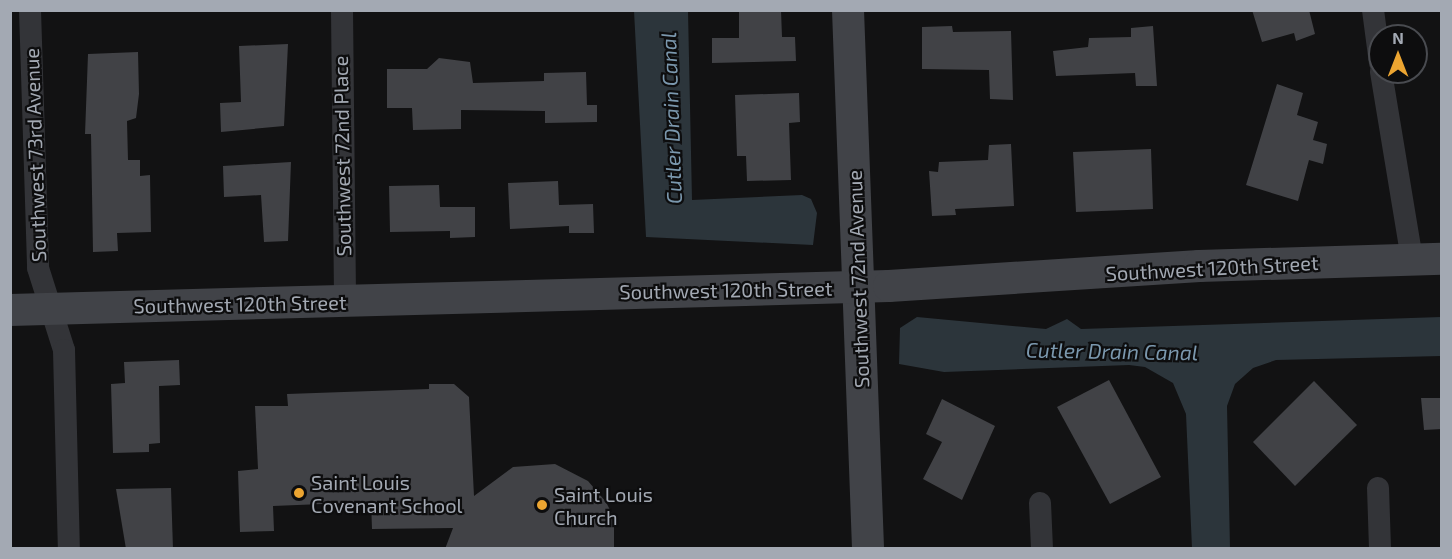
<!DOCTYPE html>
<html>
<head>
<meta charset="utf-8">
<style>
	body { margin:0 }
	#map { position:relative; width:1452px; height:559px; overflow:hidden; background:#121213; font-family:"Exo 2",sans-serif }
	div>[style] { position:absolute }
	.water>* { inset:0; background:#2c353b }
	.building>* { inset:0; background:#414246 }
	.street>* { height:22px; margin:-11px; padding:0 11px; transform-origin:11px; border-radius:11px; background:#333438 }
	.secondary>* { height:32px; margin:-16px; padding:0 16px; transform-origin:16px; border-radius:16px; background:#414348 }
	.dots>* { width:16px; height:16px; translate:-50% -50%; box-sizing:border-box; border:3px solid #0d0d0e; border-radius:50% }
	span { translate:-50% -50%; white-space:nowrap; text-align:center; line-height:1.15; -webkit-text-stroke:4.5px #0d0d0e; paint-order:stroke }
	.street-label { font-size:20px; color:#a3a9b3 }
	.poi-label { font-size:20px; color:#a3a9b3 }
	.left { translate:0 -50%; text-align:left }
	.water-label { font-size:21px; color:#7b98ae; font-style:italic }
	.frame { position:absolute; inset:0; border:12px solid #a3a9b3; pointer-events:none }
	.north { position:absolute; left:1368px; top:24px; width:60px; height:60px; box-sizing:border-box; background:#0d0d0e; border:2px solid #494b50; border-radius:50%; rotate:0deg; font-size:16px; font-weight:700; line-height:24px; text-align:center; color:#a3a9b3 }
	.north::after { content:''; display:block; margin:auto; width:21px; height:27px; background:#eca531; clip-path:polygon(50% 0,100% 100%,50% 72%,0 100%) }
</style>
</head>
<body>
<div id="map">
	<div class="water">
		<div style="clip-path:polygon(634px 11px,688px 11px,692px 200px,802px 195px,811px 199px,817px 213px,813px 245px,646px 237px)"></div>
		<div style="clip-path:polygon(917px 317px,1046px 329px,1067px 319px,1081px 329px,1441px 317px,1441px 356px,1276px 360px,1253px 368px,1235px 384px,1227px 406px,1230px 548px,1192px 548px,1186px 414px,1173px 383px,1145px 367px,1129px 365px,944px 372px,899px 364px,900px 328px)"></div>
	</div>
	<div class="building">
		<div style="clip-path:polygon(739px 10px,781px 10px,782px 37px,795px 37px,796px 61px,712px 63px,712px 38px,739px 38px)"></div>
		<div style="clip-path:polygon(1252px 10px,1309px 10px,1315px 34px,1296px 41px,1294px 33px,1262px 42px)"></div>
		<div style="clip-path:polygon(952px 26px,953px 32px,1011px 31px,1013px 100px,990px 99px,989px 70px,922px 69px,922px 27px)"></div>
		<div style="clip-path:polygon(1153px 26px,1157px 86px,1136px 86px,1135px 73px,1056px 76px,1053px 51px,1088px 47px,1089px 38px,1131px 37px,1131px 28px)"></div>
		<div style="clip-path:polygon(288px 44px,284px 126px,221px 132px,220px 103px,241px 102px,239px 46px)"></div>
		<div style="clip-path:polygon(138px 52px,139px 94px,136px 118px,127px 121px,128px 160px,140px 160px,140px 176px,150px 175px,151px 232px,117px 233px,118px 251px,93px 252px,91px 134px,85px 134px,88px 54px)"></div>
		<div style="clip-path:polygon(439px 58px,470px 62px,473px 83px,544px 81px,544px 73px,586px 72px,587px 105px,597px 105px,597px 122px,545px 123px,545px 111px,461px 110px,461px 129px,413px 130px,412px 108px,387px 108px,387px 69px,427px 69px)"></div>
		<div style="clip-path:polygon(1277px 84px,1303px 93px,1297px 115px,1318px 122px,1313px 140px,1327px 144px,1323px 164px,1309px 160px,1298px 201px,1246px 185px)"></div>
		<div style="clip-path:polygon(799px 93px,800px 122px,789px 123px,791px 180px,747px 181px,746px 156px,737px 156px,735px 95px)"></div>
		<div style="clip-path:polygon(1011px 144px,1014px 206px,955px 209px,956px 215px,932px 216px,929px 171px,938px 172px,939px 162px,988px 160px,989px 145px)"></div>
		<div style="clip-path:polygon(1151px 149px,1153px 209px,1076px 212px,1073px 152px)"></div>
		<div style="clip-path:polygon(291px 162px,288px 241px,264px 242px,261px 195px,224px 197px,223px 166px)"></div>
		<div style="clip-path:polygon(558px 181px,559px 205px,593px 204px,594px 233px,569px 233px,569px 226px,510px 229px,508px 183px)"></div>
		<div style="clip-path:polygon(439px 185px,440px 207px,475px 207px,475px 237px,450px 238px,450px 231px,390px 232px,389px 186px)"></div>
		<div style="clip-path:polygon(179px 360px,180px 385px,159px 386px,160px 443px,149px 444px,149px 452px,113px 453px,111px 384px,125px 383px,124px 362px)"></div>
		<div style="clip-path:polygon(1109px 380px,1161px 477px,1110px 504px,1057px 407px)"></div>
		<div style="clip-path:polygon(1314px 381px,1357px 425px,1295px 486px,1253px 442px)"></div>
		<div style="clip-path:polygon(429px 384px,454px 384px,469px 397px,474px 496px,513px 467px,555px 464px,588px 481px,606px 502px,614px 518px,614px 549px,445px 549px,453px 528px,372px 529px,371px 502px,273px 506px,274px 531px,240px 532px,238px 471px,258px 469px,255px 406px,288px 406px,287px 394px,429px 389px)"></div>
		<div style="clip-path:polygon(1421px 398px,1442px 398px,1442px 429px,1424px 430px)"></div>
		<div style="clip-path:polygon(942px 399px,995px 426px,962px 500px,923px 479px,942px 442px,926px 434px)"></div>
		<div style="clip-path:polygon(171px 488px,173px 549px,126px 549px,116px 489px)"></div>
	</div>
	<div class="street">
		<div style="left:30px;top:10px;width:258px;rotate:88.2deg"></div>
		<div style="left:38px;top:268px;width:86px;rotate:72.4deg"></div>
		<div style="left:64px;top:350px;width:198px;rotate:88.6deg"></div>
		<div style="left:342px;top:10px;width:292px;rotate:89.4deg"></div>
		<div style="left:1373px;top:10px;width:53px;rotate:82.5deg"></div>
		<div style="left:1381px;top:72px;width:190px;rotate:80.6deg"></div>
		<div style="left:1378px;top:488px;width:60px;rotate:88.1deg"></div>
		<div style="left:1040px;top:503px;width:45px;rotate:87.5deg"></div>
	</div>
	<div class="secondary">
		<div style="left:848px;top:10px;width:538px;rotate:87.87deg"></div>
		<div style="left:10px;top:310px;width:879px;rotate:-1.56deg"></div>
		<div style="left:889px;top:286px;width:311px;rotate:-3.7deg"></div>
		<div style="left:1199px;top:266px;width:243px;rotate:-1.7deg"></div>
	</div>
	<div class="dots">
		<div style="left:299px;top:493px;background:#eca531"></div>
		<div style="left:542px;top:505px;background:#eca531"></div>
	</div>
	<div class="street-label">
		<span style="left:35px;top:155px;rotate:-92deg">Southwest 73rd Avenue</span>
		<span style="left:342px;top:156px;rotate:-91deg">Southwest 72nd Place</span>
		<span style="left:1212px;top:268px;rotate:-3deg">Southwest 120th Street</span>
		<span style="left:858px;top:279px;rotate:-92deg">Southwest 72nd Avenue</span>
		<span style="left:726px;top:290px;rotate:-1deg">Southwest 120th Street</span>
		<span style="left:240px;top:304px;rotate:-1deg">Southwest 120th Street</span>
	</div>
	<div class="poi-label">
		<span class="left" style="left:311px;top:494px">Saint Louis<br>Covenant School</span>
		<span class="left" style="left:554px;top:506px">Saint Louis<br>Church</span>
	</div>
	<div class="water-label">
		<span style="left:671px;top:118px;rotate:-92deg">Cutler Drain Canal</span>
		<span style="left:1112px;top:351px;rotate:1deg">Cutler Drain Canal</span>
	</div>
	<div class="frame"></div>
	<div class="north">N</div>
</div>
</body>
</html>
